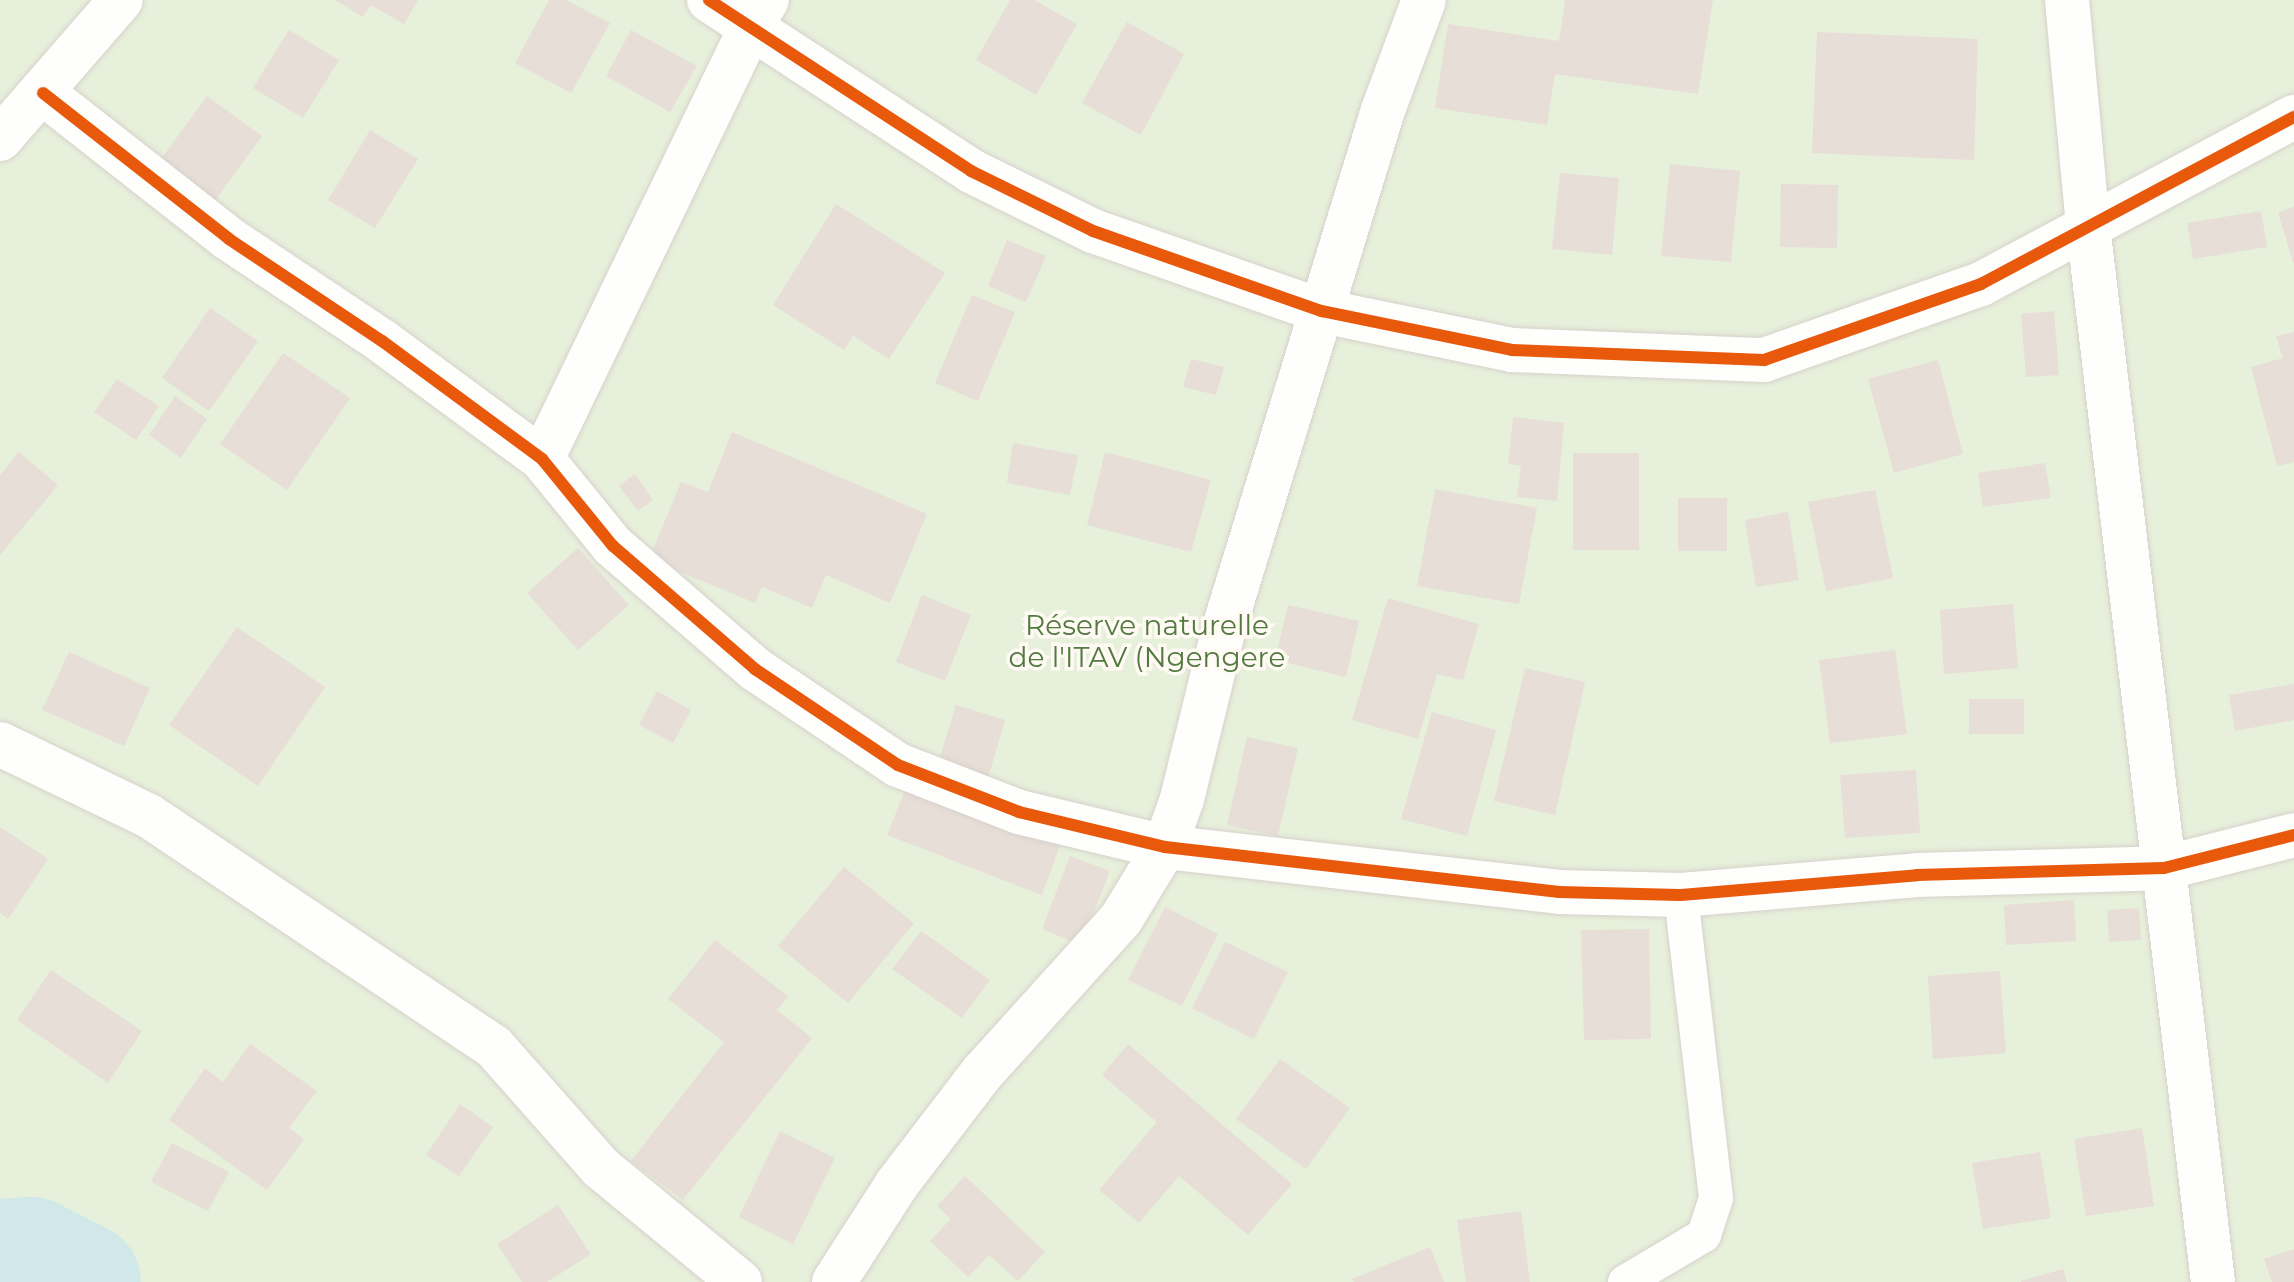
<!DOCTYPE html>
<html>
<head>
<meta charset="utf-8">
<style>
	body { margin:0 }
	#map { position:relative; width:2294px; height:1282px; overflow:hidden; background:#f9f5f0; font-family:Montserrat,sans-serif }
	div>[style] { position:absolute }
	.green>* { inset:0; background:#e7f0db }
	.river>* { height:118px; margin:-59px; padding:0 59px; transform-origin:59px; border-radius:59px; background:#d0e8ea }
	.building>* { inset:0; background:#e6ded7 }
	.roads { filter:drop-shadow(0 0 2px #d7d1cb) drop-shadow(0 0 2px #d7d1cb) }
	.service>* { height:34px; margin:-17px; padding:0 17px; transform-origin:17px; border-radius:17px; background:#fefefd }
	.minor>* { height:44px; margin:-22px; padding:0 22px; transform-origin:22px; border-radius:22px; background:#fefefd }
	.cycleway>* { height:12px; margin:-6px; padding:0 6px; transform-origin:6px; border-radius:6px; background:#e8590c }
	span { translate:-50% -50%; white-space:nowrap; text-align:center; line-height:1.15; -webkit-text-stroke:7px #fffaf3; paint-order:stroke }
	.park-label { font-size:28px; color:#537a41 }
</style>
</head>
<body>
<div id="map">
	<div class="green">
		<div style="clip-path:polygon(0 0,2294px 0,2294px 1282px,0 1282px)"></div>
	</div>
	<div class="river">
		<div style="left:0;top:1258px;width:31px;rotate:-4deg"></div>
		<div style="left:31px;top:1256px;width:57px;rotate:27deg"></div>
	</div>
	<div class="building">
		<div style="clip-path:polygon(335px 0,418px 0,404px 24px,371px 5px,363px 17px)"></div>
		<div style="clip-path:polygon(549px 0,566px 0,610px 23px,571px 93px,515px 63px)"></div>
		<div style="clip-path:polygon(1010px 0,1034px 0,1077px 24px,1036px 95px,976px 60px)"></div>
		<div style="clip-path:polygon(1565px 0,1713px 0,1698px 94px,1555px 74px,1547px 125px,1435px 108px,1448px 24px,1559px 41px)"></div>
		<div style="clip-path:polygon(1127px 22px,1184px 54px,1141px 135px,1082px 103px)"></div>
		<div style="clip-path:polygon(289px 30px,339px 60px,303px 118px,253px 88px)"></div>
		<div style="clip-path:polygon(631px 30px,697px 66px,670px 112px,606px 76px)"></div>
		<div style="clip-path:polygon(1817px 32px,1978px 39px,1974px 160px,1812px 153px)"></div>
		<div style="clip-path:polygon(207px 96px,262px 136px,211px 206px,156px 166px)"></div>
		<div style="clip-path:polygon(370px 130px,418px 159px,375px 228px,328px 200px)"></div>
		<div style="clip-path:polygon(1670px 164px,1740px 171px,1731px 262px,1661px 256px)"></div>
		<div style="clip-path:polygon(1560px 173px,1619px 178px,1612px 255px,1552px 249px)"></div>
		<div style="clip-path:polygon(1781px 184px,1838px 185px,1837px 248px,1780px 247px)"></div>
		<div style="clip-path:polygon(836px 204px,945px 273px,889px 359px,853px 336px,844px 350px,773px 305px)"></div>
		<div style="clip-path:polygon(2294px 207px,2294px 262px,2293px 262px,2278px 212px)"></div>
		<div style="clip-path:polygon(2261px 211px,2267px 247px,2193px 259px,2187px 223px)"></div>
		<div style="clip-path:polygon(1007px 240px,1046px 256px,1026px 302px,988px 286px)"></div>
		<div style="clip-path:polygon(972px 295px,1015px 312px,978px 401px,935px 383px)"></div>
		<div style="clip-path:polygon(210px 308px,258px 341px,209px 411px,162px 378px)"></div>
		<div style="clip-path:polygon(2054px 311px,2059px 375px,2026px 377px,2021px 314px)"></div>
		<div style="clip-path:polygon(2294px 332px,2294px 462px,2277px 466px,2251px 367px,2283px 358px,2276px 336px)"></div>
		<div style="clip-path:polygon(283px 353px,350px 398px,287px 490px,220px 444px)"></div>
		<div style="clip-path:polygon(1191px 359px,1224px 367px,1216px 395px,1183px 387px)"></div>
		<div style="clip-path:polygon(1938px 360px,1963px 454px,1894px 473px,1868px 379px)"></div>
		<div style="clip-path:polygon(117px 379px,159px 406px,136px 440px,94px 412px)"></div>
		<div style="clip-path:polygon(175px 396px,207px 419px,181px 458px,149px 435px)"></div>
		<div style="clip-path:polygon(1513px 417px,1564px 423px,1557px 501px,1517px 497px,1521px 466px,1508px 464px)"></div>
		<div style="clip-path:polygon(732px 432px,927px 514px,890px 603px,826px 575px,812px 608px,762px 587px,755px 603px,649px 559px,681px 482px,708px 492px)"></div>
		<div style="clip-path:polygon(1013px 443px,1078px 455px,1070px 495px,1007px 483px)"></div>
		<div style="clip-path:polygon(19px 452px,58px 485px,0 555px,0 475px)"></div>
		<div style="clip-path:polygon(1105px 452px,1211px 480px,1191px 552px,1087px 525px)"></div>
		<div style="clip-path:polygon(1573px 453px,1639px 453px,1639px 550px,1573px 550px)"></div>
		<div style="clip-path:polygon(2045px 463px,2051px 498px,1983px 507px,1978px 473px)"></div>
		<div style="clip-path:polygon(635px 474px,653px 500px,638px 511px,619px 486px)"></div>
		<div style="clip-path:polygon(1435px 489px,1537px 508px,1519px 604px,1417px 586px)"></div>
		<div style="clip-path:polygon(1875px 490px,1893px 578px,1826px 591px,1808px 502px)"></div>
		<div style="clip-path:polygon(1678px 498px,1727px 498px,1727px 551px,1678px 551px)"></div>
		<div style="clip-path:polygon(1788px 512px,1799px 580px,1756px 587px,1745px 520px)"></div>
		<div style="clip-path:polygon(578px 548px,629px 605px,578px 650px,527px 593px)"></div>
		<div style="clip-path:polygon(922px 595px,971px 615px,945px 681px,896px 662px)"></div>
		<div style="clip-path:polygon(1388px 598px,1479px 624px,1463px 680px,1437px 674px,1418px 739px,1352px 720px)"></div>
		<div style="clip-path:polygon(2013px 604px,2018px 668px,1944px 674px,1940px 610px)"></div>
		<div style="clip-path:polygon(1288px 605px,1359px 621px,1346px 677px,1275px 660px)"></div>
		<div style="clip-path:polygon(237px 627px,325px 687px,258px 786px,169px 725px)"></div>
		<div style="clip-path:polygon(1895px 650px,1907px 734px,1830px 743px,1819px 660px)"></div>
		<div style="clip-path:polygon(69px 652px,150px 688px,124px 746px,42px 710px)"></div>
		<div style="clip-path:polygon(1525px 668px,1585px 682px,1555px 815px,1494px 801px)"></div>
		<div style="clip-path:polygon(2294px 684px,2294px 720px,2235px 731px,2229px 695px)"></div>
		<div style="clip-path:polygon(657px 691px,691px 710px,673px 743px,639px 725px)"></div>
		<div style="clip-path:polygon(1969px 699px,2024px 699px,2024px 734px,1969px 734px)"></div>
		<div style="clip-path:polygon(956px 705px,1005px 720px,986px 785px,936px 770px)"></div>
		<div style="clip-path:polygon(1432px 712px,1496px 730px,1467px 836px,1401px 819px)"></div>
		<div style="clip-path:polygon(1247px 737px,1298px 748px,1278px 836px,1227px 825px)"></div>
		<div style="clip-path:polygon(1916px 770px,1920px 833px,1845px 838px,1840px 775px)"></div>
		<div style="clip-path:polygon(908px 783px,1061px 842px,1042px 895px,887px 835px)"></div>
		<div style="clip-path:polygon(0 827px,48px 859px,8px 919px,0 913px)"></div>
		<div style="clip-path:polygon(1070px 856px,1110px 871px,1081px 945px,1042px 929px)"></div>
		<div style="clip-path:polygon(844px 867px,914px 923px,848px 1003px,778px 946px)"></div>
		<div style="clip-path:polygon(2074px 900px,2076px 941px,2006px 945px,2004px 905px)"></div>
		<div style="clip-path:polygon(1165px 907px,1218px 934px,1182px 1006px,1128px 980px)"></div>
		<div style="clip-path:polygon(2139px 908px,2141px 940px,2109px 942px,2107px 910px)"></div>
		<div style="clip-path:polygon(1649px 929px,1651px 1039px,1584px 1040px,1581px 930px)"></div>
		<div style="clip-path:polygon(921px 931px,990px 980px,962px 1018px,892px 969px)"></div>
		<div style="clip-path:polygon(715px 940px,788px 996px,777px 1010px,812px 1038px,683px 1200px,631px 1161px,724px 1042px,668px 999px)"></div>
		<div style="clip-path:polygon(1225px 942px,1288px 972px,1254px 1039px,1192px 1008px)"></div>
		<div style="clip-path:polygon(51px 970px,142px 1031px,108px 1083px,17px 1020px)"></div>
		<div style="clip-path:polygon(2000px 971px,2006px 1053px,1933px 1059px,1928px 976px)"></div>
		<div style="clip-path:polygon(250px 1044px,317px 1091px,289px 1128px,304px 1139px,267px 1190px,169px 1120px,205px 1068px,223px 1082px)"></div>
		<div style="clip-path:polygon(1128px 1044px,1292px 1184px,1248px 1235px,1179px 1176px,1139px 1223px,1099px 1190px,1157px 1122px,1102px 1075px)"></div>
		<div style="clip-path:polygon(1280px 1059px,1350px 1108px,1306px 1169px,1236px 1119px)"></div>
		<div style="clip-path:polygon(460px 1104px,493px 1127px,459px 1176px,426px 1155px)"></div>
		<div style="clip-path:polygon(2142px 1128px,2154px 1206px,2086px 1216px,2074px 1139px)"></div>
		<div style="clip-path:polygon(780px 1131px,835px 1158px,793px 1244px,739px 1217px)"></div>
		<div style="clip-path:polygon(172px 1143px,229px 1172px,208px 1211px,151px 1182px)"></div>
		<div style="clip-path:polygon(2040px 1152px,2051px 1218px,1983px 1229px,1972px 1163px)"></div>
		<div style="clip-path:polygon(965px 1176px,1045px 1252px,1018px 1281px,989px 1255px,968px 1277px,930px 1241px,951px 1219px,937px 1206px)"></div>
		<div style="clip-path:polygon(558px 1205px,591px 1254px,547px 1282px,522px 1282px,497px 1244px)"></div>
		<div style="clip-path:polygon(1521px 1211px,1530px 1282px,1466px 1282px,1457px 1220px)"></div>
		<div style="clip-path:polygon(1430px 1247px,1444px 1282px,1354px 1282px,1352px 1279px)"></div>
		<div style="clip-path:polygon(2294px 1249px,2294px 1282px,2272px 1282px,2264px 1259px)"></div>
		<div style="clip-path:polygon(2063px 1269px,2067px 1282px,2021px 1282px,2021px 1281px)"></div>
	</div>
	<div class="roads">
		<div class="service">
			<div style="left:1625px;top:1282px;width:92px;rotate:-30.7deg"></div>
			<div style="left:1704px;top:1235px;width:39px;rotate:-72deg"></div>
			<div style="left:1716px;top:1198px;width:305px;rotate:-96.6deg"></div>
		</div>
		<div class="minor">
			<div style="left:709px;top:0;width:313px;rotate:33.1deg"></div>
			<div style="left:971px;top:171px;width:136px;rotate:26.2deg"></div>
			<div style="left:1093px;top:231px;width:243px;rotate:19.3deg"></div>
			<div style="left:1322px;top:311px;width:194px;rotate:11.6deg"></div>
			<div style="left:1512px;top:350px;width:252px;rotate:2.3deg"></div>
			<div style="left:1764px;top:360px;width:230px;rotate:-19.3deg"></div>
			<div style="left:1981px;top:284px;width:355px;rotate:-28.1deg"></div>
			<div style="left:2067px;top:0;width:227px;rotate:84.7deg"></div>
			<div style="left:2088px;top:226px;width:1063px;rotate:83.25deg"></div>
			<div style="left:43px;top:93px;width:236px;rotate:38.1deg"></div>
			<div style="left:229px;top:239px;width:184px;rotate:33.7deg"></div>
			<div style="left:382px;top:341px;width:199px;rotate:36.4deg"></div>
			<div style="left:542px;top:459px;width:112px;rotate:50.8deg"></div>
			<div style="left:613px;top:546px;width:188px;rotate:40.9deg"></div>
			<div style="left:755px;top:669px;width:172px;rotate:33.9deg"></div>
			<div style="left:898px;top:765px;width:130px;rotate:21.2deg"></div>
			<div style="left:1019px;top:812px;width:150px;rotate:13.5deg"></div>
			<div style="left:1165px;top:847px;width:397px;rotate:6.5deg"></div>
			<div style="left:1559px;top:892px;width:122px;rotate:1.4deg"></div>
			<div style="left:1681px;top:895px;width:237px;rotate:-4.8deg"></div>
			<div style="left:1917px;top:875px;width:247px;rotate:-1.6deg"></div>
			<div style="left:2164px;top:868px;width:134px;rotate:-14.2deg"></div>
			<div style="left:0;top:139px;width:184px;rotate:-49deg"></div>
			<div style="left:542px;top:459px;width:479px;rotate:-64.2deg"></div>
			<div style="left:750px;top:28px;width:33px;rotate:-59deg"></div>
			<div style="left:0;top:744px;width:165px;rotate:25.8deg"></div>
			<div style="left:149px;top:816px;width:415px;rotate:33.8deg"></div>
			<div style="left:494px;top:1047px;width:160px;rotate:48.5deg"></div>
			<div style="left:600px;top:1167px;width:181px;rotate:39.4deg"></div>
			<div style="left:834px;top:1282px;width:117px;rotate:-57.3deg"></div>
			<div style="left:897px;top:1184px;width:140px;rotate:-52.6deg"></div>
			<div style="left:982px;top:1073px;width:207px;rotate:-47.9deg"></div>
			<div style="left:1121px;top:919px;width:84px;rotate:-58.6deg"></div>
			<div style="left:1165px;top:847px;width:51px;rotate:-70.5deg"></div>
			<div style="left:1182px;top:799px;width:176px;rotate:-76.2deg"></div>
			<div style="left:1224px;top:628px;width:542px;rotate:-72.94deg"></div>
			<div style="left:1383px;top:110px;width:117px;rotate:-69.6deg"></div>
		</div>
	</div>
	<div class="cycleway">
		<div style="left:709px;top:0;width:313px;rotate:33.1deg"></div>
		<div style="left:971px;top:171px;width:136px;rotate:26.2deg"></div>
		<div style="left:1093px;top:231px;width:243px;rotate:19.3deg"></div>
		<div style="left:1322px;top:311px;width:194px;rotate:11.6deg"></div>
		<div style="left:1512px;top:350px;width:252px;rotate:2.3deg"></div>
		<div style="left:1764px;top:360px;width:230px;rotate:-19.3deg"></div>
		<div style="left:1981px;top:284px;width:355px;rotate:-28.1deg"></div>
		<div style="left:43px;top:93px;width:236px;rotate:38.1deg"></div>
		<div style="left:229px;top:239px;width:184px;rotate:33.7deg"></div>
		<div style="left:382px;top:341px;width:199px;rotate:36.4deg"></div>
		<div style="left:542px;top:459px;width:112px;rotate:50.8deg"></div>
		<div style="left:613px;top:546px;width:188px;rotate:40.9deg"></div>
		<div style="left:755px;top:669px;width:172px;rotate:33.9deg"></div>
		<div style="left:898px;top:765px;width:130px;rotate:21.2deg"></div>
		<div style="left:1019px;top:812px;width:150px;rotate:13.5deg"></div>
		<div style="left:1165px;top:847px;width:397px;rotate:6.5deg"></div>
		<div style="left:1559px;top:892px;width:122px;rotate:1.4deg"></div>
		<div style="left:1681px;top:895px;width:237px;rotate:-4.8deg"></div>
		<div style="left:1917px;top:875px;width:247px;rotate:-1.6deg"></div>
		<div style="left:2164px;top:868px;width:134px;rotate:-14.2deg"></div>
	</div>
	<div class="park-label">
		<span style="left:1147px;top:641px">Réserve naturelle<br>de l'ITAV (Ngengere</span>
	</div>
</div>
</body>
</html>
